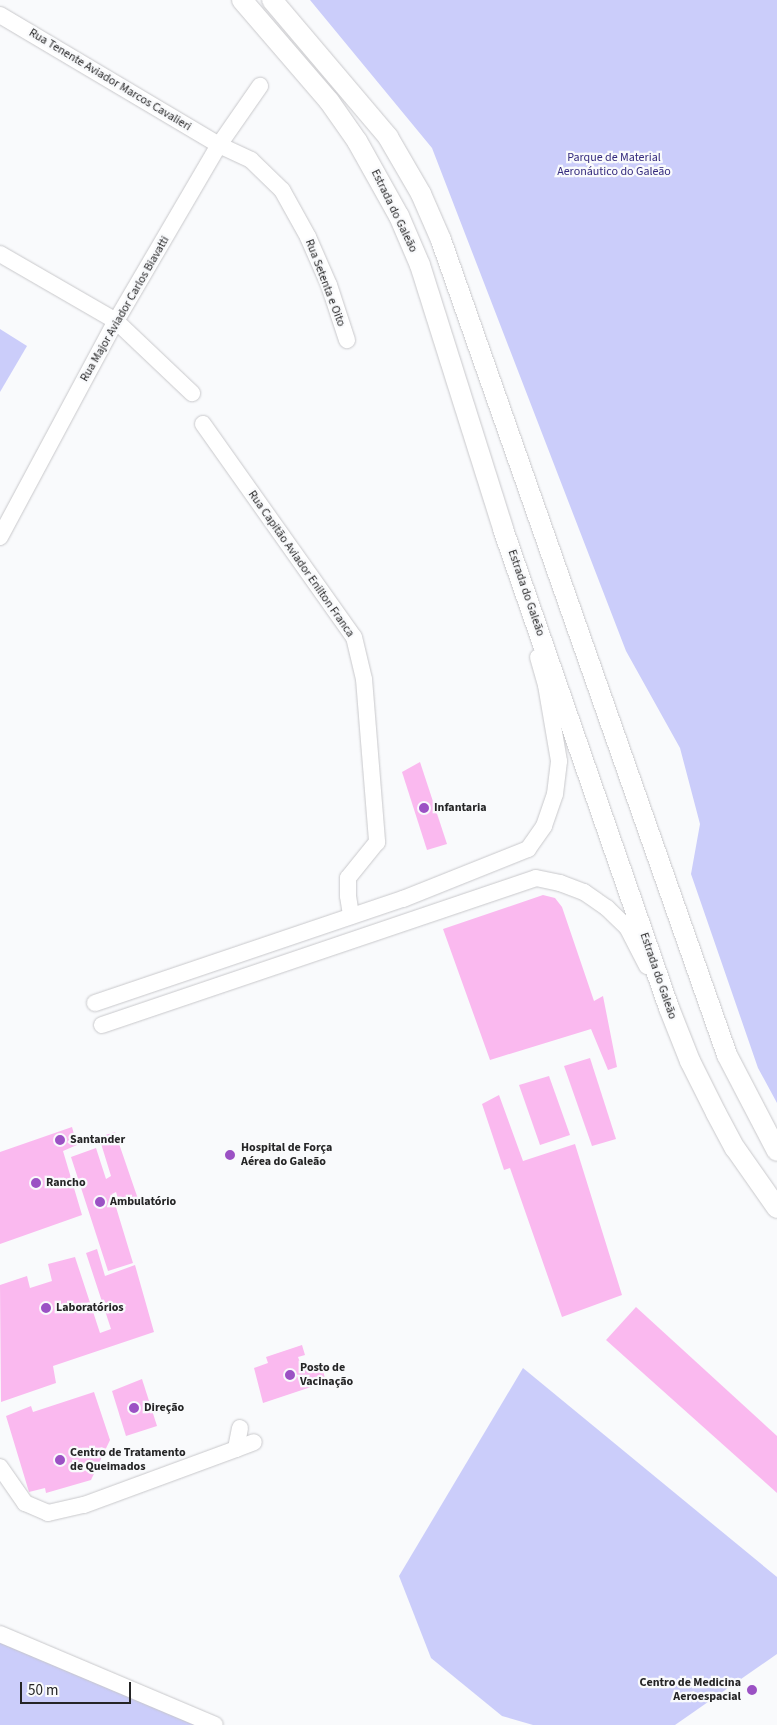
<!DOCTYPE html>
<html>
<head>
<meta charset="utf-8">
<style>
	body { margin:0 }
	#map { position:relative; width:777px; height:1725px; overflow:hidden; background:#f9fafc; font-family:"Source Sans 3",sans-serif }
	div>[style] { position:absolute }
	.green>* { inset:0; background:#cbcdfa }
	.building>* { inset:0; background:#fab9ef }
	.roads { filter:drop-shadow(0 0 1px #c8c8cb) drop-shadow(0 0 1px #c8c8cb) }
	.minor>* { height:16px; margin:-8px; padding:0 8px; transform-origin:8px; border-radius:8px; background:#fff }
	.major>* { height:20px; margin:-10px; padding:0 10px; transform-origin:10px; border-radius:10px; background:#fff }
	.dots>* { width:14px; height:14px; translate:-50% -50%; box-sizing:border-box; border:2px solid #f9fafc; border-radius:50% }
	span { translate:-50% -50%; white-space:nowrap; text-align:center; line-height:1.15; -webkit-text-stroke:4.5px #f9fafc; paint-order:stroke }
	.street-label { font-size:12px; color:#252526 }
	.park-label { font-size:12px; color:#352b7d }
	.poi-label { font-size:12px; color:#252526; font-weight:700 }
	.left { translate:0 -50%; text-align:left }
	.right { translate:-100% -50%; text-align:right }
	.scale { position:absolute; left:20px; top:1682px; width:111px; height:22px; box-sizing:border-box; border:2px solid #252526; border-top:0; padding-left:6px; font-size:15px; line-height:18px; white-space:nowrap; color:#252526; -webkit-text-stroke:4px #f9fafc; paint-order:stroke }
</style>
</head>
<body>
<div id="map">
	<div class="green">
		<div style="clip-path:polygon(310px 0,777px 0,777px 1103px,758px 1068px,691px 874px,700px 824px,680px 748px,626px 651px,432px 148px)"></div>
		<div style="clip-path:polygon(0 329px,27px 346px,0 392px)"></div>
		<div style="clip-path:polygon(523px 1368px,777px 1577px,777px 1654px,675px 1725px,533px 1725px,502px 1716px,431px 1658px,399px 1576px)"></div>
		<div style="clip-path:polygon(0 1639px,198px 1725px,0 1725px)"></div>
	</div>
	<div class="building">
		<div style="clip-path:polygon(420px 762px,447px 844px,427px 850px,402px 772px)"></div>
		<div style="clip-path:polygon(543px 895px,555px 898px,562px 907px,594px 1001px,603px 996px,617px 1067px,608px 1070px,591px 1029px,490px 1060px,443px 929px)"></div>
		<div style="clip-path:polygon(590px 1058px,616px 1139px,592px 1146px,564px 1066px)"></div>
		<div style="clip-path:polygon(549px 1076px,570px 1135px,540px 1145px,519px 1085px)"></div>
		<div style="clip-path:polygon(499px 1095px,523px 1161px,575px 1144px,622px 1295px,562px 1317px,510px 1168px,504px 1170px,482px 1104px)"></div>
		<div style="clip-path:polygon(72px 1127px,77px 1145px,63px 1151px,82px 1215px,0 1244px,0 1152px)"></div>
		<div style="clip-path:polygon(115px 1132px,138px 1199px,120px 1205px,116px 1192px,112px 1194px,133px 1263px,108px 1271px,71px 1157px,96px 1148px,106px 1179px,111px 1176px,99px 1137px)"></div>
		<div style="clip-path:polygon(97px 1249px,105px 1276px,135px 1265px,154px 1332px,53px 1366px,56px 1383px,1px 1402px,0 1285px,27px 1276px,30px 1288px,52px 1281px,48px 1264px,75px 1257px,100px 1333px,111px 1329px,86px 1253px)"></div>
		<div style="clip-path:polygon(636px 1307px,777px 1436px,777px 1493px,606px 1340px)"></div>
		<div style="clip-path:polygon(302px 1345px,305px 1355px,298px 1357px,302px 1368px,321px 1363px,326px 1382px,263px 1403px,254px 1368px,268px 1363px,266px 1357px)"></div>
		<div style="clip-path:polygon(142px 1379px,157px 1426px,126px 1436px,112px 1391px)"></div>
		<div style="clip-path:polygon(94px 1392px,110px 1440px,91px 1480px,46px 1493px,45px 1488px,29px 1492px,6px 1416px,31px 1406px,33px 1412px)"></div>
	</div>
	<div class="roads">
		<div class="minor">
			<div style="left:0;top:15px;width:255px;rotate:30.7deg"></div>
			<div style="left:219px;top:145px;width:35px;rotate:25deg"></div>
			<div style="left:251px;top:160px;width:43px;rotate:44.1deg"></div>
			<div style="left:282px;top:190px;width:54px;rotate:61deg"></div>
			<div style="left:308px;top:237px;width:52px;rotate:66.4deg"></div>
			<div style="left:329px;top:285px;width:58px;rotate:71.9deg"></div>
			<div style="left:0;top:254px;width:134px;rotate:30deg"></div>
			<div style="left:116px;top:321px;width:105px;rotate:43.5deg"></div>
			<div style="left:203px;top:424px;width:261px;rotate:54.7deg"></div>
			<div style="left:354px;top:637px;width:43px;rotate:76.6deg"></div>
			<div style="left:364px;top:679px;width:164px;rotate:85.4deg"></div>
			<div style="left:377px;top:842px;width:46px;rotate:128.9deg"></div>
			<div style="left:348px;top:878px;width:18px;rotate:90deg"></div>
			<div style="left:348px;top:896px;width:20px;rotate:81deg"></div>
			<div style="left:0;top:537px;width:245px;rotate:-61.8deg"></div>
			<div style="left:116px;top:321px;width:204px;rotate:-59.7deg"></div>
			<div style="left:219px;top:145px;width:72px;rotate:-55.2deg"></div>
			<div style="left:95px;top:1003px;width:325px;rotate:-18.7deg"></div>
			<div style="left:403px;top:899px;width:135px;rotate:-21.8deg"></div>
			<div style="left:528px;top:849px;width:28px;rotate:-55deg"></div>
			<div style="left:544px;top:826px;width:34px;rotate:-71deg"></div>
			<div style="left:555px;top:794px;width:33px;rotate:-83deg"></div>
			<div style="left:559px;top:761px;width:77px;rotate:-99.7deg"></div>
			<div style="left:546px;top:685px;width:29px;rotate:-106deg"></div>
			<div style="left:102px;top:1025px;width:458px;rotate:-18.7deg"></div>
			<div style="left:536px;top:878px;width:25px;rotate:12deg"></div>
			<div style="left:560px;top:883px;width:26px;rotate:21deg"></div>
			<div style="left:584px;top:892px;width:28px;rotate:35deg"></div>
			<div style="left:607px;top:908px;width:28px;rotate:44deg"></div>
			<div style="left:627px;top:927px;width:44px;rotate:62.9deg"></div>
			<div style="left:240px;top:1428px;width:21px;rotate:101deg"></div>
			<div style="left:236px;top:1449px;width:19px;rotate:-21deg"></div>
			<div style="left:0;top:1467px;width:44px;rotate:55.2deg"></div>
			<div style="left:25px;top:1503px;width:25px;rotate:23deg"></div>
			<div style="left:48px;top:1513px;width:37px;rotate:-13deg"></div>
			<div style="left:84px;top:1505px;width:162px;rotate:-20.2deg"></div>
			<div style="left:0;top:1634px;width:233px;rotate:22.9deg"></div>
		</div>
		<div class="major">
			<div style="left:242px;top:0;width:133px;rotate:49.3deg"></div>
			<div style="left:329px;top:101px;width:49px;rotate:55deg"></div>
			<div style="left:357px;top:141px;width:86px;rotate:60.8deg"></div>
			<div style="left:399px;top:216px;width:53px;rotate:66.8deg"></div>
			<div style="left:420px;top:265px;width:277px;rotate:72.5deg"></div>
			<div style="left:503px;top:529px;width:507px;rotate:70.89deg"></div>
			<div style="left:669px;top:1008px;width:57px;rotate:68.4deg"></div>
			<div style="left:690px;top:1061px;width:58px;rotate:63.4deg"></div>
			<div style="left:716px;top:1113px;width:40px;rotate:62deg"></div>
			<div style="left:735px;top:1148px;width:73px;rotate:55deg"></div>
			<div style="left:272px;top:0;width:180px;rotate:49.7deg"></div>
			<div style="left:388px;top:137px;width:66px;rotate:59.9deg"></div>
			<div style="left:421px;top:194px;width:50px;rotate:66.5deg"></div>
			<div style="left:441px;top:240px;width:864px;rotate:70.66deg"></div>
			<div style="left:727px;top:1055px;width:108px;rotate:62.5deg"></div>
		</div>
	</div>
	<div class="dots">
		<div style="left:424px;top:808px;background:#9b51c4"></div>
		<div style="left:60px;top:1140px;background:#9b51c4"></div>
		<div style="left:230px;top:1155px;background:#9b51c4"></div>
		<div style="left:36px;top:1183px;background:#9b51c4"></div>
		<div style="left:100px;top:1202px;background:#9b51c4"></div>
		<div style="left:46px;top:1308px;background:#9b51c4"></div>
		<div style="left:290px;top:1375px;background:#9b51c4"></div>
		<div style="left:134px;top:1408px;background:#9b51c4"></div>
		<div style="left:60px;top:1460px;background:#9b51c4"></div>
		<div style="left:752px;top:1690px;background:#9b51c4"></div>
	</div>
	<div class="street-label">
		<span style="left:110px;top:80px;rotate:31deg">Rua Tenente Aviador Marcos Cavalieri</span>
		<span style="left:394px;top:211px;rotate:64deg">Estrada do Galeão</span>
		<span style="left:325px;top:283px;rotate:69deg">Rua Setenta e Oito</span>
		<span style="left:125px;top:309px;rotate:-60deg">Rua Major Aviador Carlos Biavatti</span>
		<span style="left:301px;top:564px;rotate:55deg">Rua Capitão Aviador Enilton Franca</span>
		<span style="left:526px;top:593px;rotate:71deg">Estrada do Galeão</span>
		<span style="left:658px;top:976px;rotate:71deg">Estrada do Galeão</span>
	</div>
	<div class="park-label">
		<span style="left:614px;top:165px">Parque de Material<br>Aeronáutico do Galeão</span>
	</div>
	<div class="poi-label">
		<span class="left" style="left:434px;top:808px">Infantaria</span>
		<span class="left" style="left:70px;top:1140px">Santander</span>
		<span class="left" style="left:241px;top:1155px">Hospital de Força<br>Aérea do Galeão</span>
		<span class="left" style="left:46px;top:1183px">Rancho</span>
		<span class="left" style="left:110px;top:1202px">Ambulatório</span>
		<span class="left" style="left:56px;top:1308px">Laboratórios</span>
		<span class="left" style="left:300px;top:1375px">Posto de<br>Vacinação</span>
		<span class="left" style="left:144px;top:1408px">Direção</span>
		<span class="left" style="left:70px;top:1460px">Centro de Tratamento<br>de Queimados</span>
		<span class="right" style="left:741px;top:1690px">Centro de Medicina<br>Aeroespacial</span>
	</div>
	<div class="scale">50 m</div>
</div>
</body>
</html>
